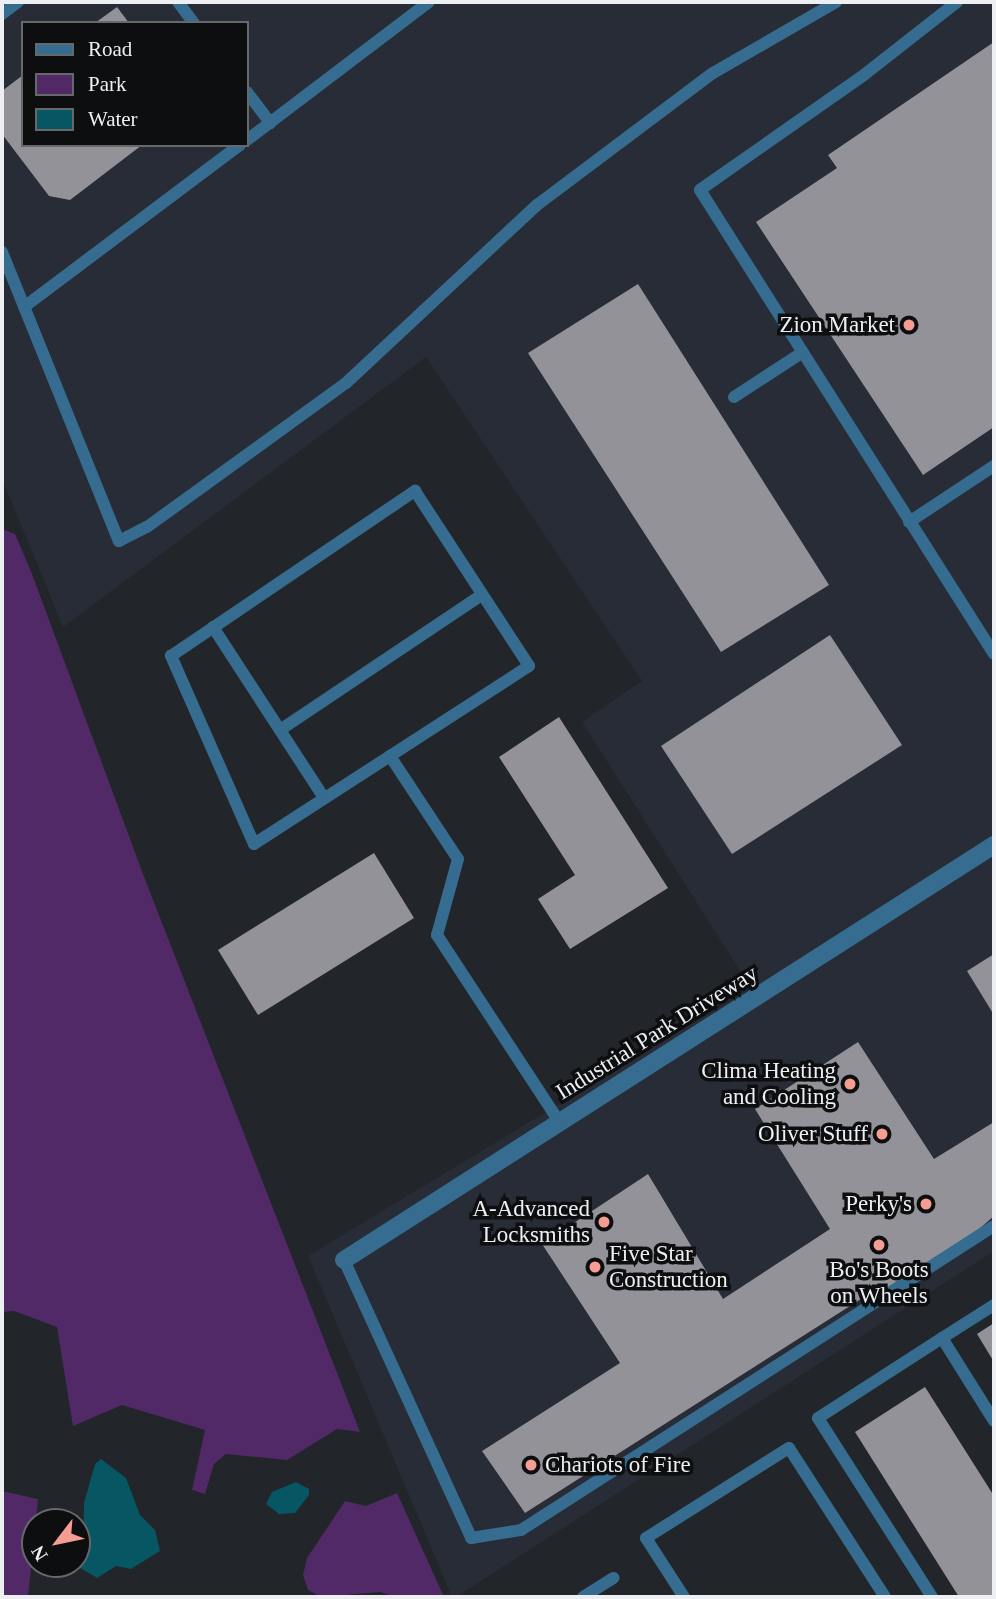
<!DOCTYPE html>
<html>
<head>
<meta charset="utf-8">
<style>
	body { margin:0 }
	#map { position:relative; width:996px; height:1599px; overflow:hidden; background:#222529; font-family:"Times New Roman",serif }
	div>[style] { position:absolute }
	.built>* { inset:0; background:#272c36 }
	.green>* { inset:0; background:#512966 }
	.water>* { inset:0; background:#075664 }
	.building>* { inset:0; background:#929298 }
	.service>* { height:12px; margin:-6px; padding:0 6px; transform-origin:6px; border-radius:6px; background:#356c8f }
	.minor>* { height:18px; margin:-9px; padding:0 9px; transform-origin:9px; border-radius:9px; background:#356c8f }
	.dots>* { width:19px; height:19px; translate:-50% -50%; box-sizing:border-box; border:4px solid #0d0e10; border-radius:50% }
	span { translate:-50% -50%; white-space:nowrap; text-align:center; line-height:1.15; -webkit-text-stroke:7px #0d0e10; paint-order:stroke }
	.poi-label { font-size:23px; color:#edeff2 }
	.right { translate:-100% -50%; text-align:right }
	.left { translate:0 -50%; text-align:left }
	.street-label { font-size:23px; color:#edeff2 }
	.frame { position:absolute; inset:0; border:4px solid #edeff2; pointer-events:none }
	.legend { position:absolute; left:21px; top:21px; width:228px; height:126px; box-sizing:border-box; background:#0d0e10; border:2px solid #67686a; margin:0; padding:9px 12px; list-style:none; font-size:21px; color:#edeff2 }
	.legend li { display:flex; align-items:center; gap:14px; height:35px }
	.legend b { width:35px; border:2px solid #67686a }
	.north { position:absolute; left:21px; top:1508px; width:70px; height:70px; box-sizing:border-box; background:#0d0e10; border:2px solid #67686a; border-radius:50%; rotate:238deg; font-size:19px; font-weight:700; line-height:28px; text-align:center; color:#edeff2 }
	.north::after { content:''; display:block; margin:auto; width:24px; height:32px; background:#f59c93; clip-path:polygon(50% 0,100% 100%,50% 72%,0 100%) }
</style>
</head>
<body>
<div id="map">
	<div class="built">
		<div style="clip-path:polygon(evenodd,2px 2px,994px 2px,994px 1251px,456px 1597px,452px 1597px,308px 1256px,751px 988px,582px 722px,642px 681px,426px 357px,63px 627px,2px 479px,2px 2px,23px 23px,247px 23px,247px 145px,23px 145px,23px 23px)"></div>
	</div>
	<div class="green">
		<div style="clip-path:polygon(2px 529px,15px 534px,32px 574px,143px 874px,360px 1432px,337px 1429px,287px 1460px,226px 1454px,214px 1464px,205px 1494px,192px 1490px,205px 1430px,122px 1405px,73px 1426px,57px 1327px,14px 1311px,2px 1312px)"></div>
		<div style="clip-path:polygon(2px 1491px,38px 1499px,28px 1597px,2px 1597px)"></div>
		<div style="clip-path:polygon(397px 1493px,444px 1597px,396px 1597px,380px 1592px,321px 1597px,308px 1590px,303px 1575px,307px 1558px,345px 1501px,366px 1506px)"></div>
	</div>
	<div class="water">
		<div style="clip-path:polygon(101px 1459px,126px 1478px,140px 1515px,155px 1530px,160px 1551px,131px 1569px,116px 1566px,97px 1578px,77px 1566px,77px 1557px,83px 1547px,84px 1503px,95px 1464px)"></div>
		<div style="clip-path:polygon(296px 1482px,309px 1489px,309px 1495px,295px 1513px,279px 1514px,266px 1504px,272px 1492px)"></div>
	</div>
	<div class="building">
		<div style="clip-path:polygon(117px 7px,129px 23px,95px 23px)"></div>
		<div style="clip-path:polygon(994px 42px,994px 427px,923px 475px,756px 222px,837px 168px,828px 155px)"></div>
		<div style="clip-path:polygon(23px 75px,23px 145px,142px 145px,70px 200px,49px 196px,2px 134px,2px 91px)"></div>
		<div style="clip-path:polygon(638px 284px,829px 585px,721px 652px,528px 353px)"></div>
		<div style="clip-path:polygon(830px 635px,902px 745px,732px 854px,661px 746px)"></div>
		<div style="clip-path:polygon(559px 717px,668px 888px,570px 949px,538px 899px,575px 875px,499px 757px)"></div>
		<div style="clip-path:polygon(374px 853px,414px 918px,258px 1015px,218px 950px)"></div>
		<div style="clip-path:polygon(994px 954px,994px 1015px,967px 971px)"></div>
		<div style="clip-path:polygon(858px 1042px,934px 1159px,994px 1122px,994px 1216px,978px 1230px,874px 1296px,872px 1292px,525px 1513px,482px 1451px,620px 1363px,542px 1244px,648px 1174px,723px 1299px,830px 1229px,755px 1109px)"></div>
		<div style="clip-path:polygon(994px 1323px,994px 1362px,977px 1334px)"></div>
		<div style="clip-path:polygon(925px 1387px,994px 1496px,994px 1597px,959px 1597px,855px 1432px)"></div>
	</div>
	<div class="service">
		<div style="left:178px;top:2px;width:26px;rotate:53deg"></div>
		<div style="left:957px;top:2px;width:118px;rotate:141.9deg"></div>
		<div style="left:864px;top:75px;width:200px;rotate:145deg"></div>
		<div style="left:700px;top:190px;width:549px;rotate:57.64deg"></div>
		<div style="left:2px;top:14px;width:20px;rotate:-37deg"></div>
		<div style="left:247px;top:92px;width:39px;rotate:53deg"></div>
		<div style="left:247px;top:140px;width:228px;rotate:-37.2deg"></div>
		<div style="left:2px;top:252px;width:312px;rotate:68deg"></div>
		<div style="left:119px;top:541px;width:31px;rotate:-27deg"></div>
		<div style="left:147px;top:527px;width:246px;rotate:-35.9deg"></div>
		<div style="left:346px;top:383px;width:261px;rotate:-43deg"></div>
		<div style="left:537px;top:205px;width:220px;rotate:-36.9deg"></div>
		<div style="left:713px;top:73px;width:142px;rotate:-30deg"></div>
		<div style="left:24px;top:307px;width:270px;rotate:-36.9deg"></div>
		<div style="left:734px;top:397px;width:82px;rotate:-33.1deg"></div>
		<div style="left:909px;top:522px;width:102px;rotate:-33.4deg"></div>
		<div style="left:213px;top:627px;width:204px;rotate:57deg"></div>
		<div style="left:280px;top:730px;width:243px;rotate:-33.8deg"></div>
		<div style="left:390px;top:756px;width:162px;rotate:147.1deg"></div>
		<div style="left:254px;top:844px;width:206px;rotate:-113.8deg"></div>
		<div style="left:171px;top:656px;width:295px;rotate:-34.1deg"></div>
		<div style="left:415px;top:491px;width:209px;rotate:56.9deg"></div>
		<div style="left:529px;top:666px;width:166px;rotate:147.1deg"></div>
		<div style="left:390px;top:756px;width:123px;rotate:56.6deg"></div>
		<div style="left:458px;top:859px;width:79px;rotate:105.4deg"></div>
		<div style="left:437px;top:935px;width:225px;rotate:56.8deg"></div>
		<div style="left:344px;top:1260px;width:306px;rotate:65.4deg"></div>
		<div style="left:471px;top:1538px;width:51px;rotate:-9.1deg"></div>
		<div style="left:521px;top:1530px;width:562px;rotate:-32.73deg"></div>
		<div style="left:994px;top:1305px;width:62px;rotate:147.6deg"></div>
		<div style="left:942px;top:1338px;width:98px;rotate:57.9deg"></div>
		<div style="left:583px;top:1597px;width:36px;rotate:-32deg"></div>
		<div style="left:684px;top:1597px;width:70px;rotate:-122.8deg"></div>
		<div style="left:646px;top:1538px;width:169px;rotate:-32.2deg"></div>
		<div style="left:789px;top:1448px;width:177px;rotate:57.2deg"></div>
		<div style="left:932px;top:1597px;width:212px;rotate:-122.5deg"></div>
		<div style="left:818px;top:1418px;width:148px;rotate:-32.8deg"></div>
	</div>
	<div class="minor">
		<div style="left:344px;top:1260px;width:771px;rotate:-32.56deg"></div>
	</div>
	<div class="dots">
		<div style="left:909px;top:325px;background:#f59c93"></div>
		<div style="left:850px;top:1084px;background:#f59c93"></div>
		<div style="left:882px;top:1134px;background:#f59c93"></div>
		<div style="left:926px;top:1204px;background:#f59c93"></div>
		<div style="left:604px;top:1222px;background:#f59c93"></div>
		<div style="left:879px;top:1245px;background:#f59c93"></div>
		<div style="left:595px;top:1267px;background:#f59c93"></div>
		<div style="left:531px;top:1465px;background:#f59c93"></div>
	</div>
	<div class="poi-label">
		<span class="right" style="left:895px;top:325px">Zion Market</span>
		<span class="right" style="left:836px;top:1084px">Clima Heating<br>and Cooling</span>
		<span class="right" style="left:868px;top:1134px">Oliver Stuff</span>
		<span class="right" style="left:912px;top:1204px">Perky's</span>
		<span class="right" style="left:590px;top:1222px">A-Advanced<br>Locksmiths</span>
		<span class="left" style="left:609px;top:1267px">Five Star<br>Construction</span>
		<span style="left:879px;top:1283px">Bo's Boots<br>on Wheels</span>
		<span class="left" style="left:545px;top:1465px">Chariots of Fire</span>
	</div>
	<div class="street-label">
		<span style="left:657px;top:1033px;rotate:-32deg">Industrial Park Driveway</span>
	</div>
	<div class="frame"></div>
	<ul class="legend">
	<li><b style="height:9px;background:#356c8f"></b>Road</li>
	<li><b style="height:19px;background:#512966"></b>Park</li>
	<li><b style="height:19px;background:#075664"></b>Water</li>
	</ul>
	<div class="north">N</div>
</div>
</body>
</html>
